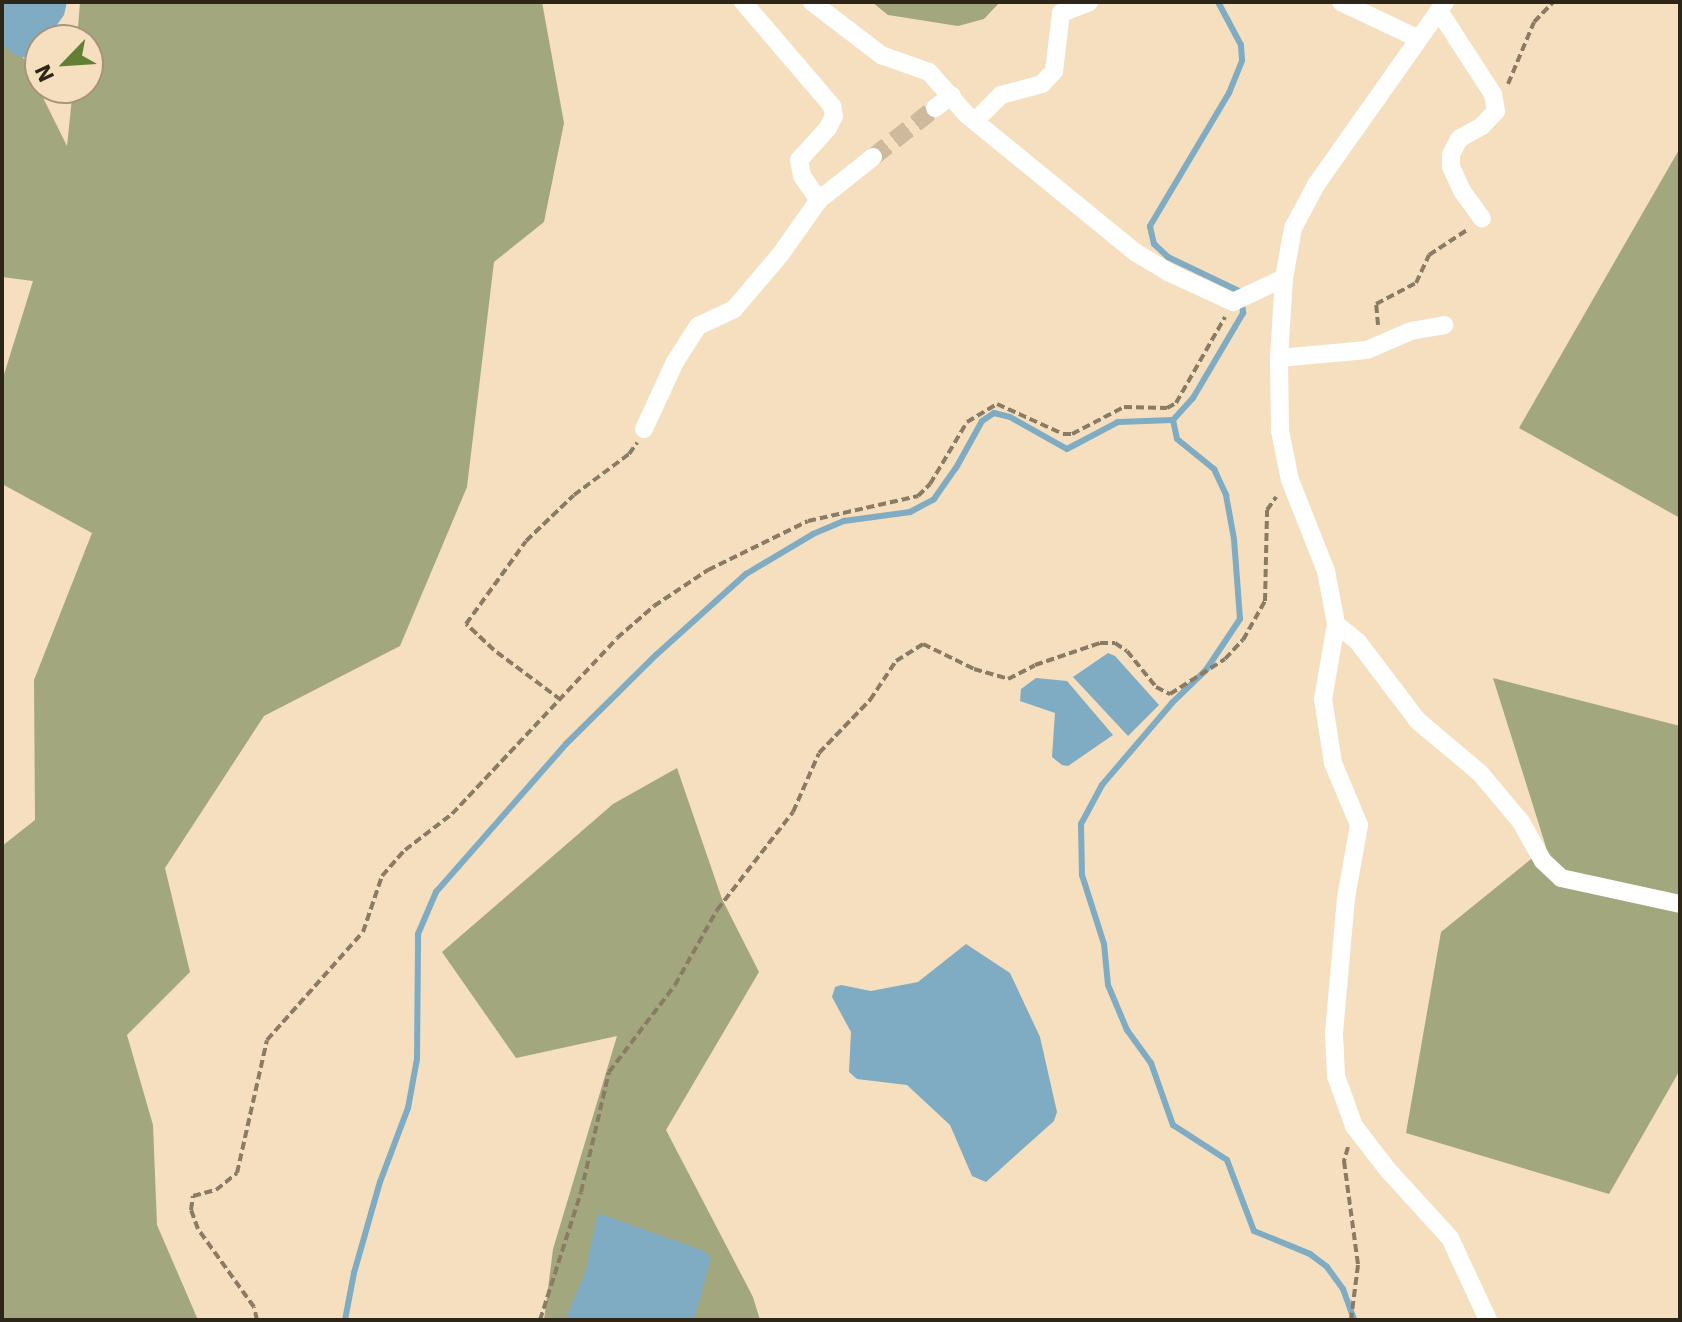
<!DOCTYPE html>
<html>
<head>
<meta charset="utf-8">
<style>
	body { margin:0 }
	#map { position:relative; width:1682px; height:1322px; overflow:hidden; background:#f5dfbe; font-family:"IBM Plex Sans",sans-serif }
	div>[style] { position:absolute }
	.forest>* { inset:0; background:#a3a77d }
	.water>* { inset:0; background:#7fabc3 }
	.stream>* { height:6px; margin:-3px; padding:0 3px; transform-origin:3px; border-radius:3px; background:#7fabc3 }
	.minor-tunnel>* { height:18px; margin-top:-9px; transform-origin:0; background:repeating-linear-gradient(90deg,#cdba9d 0 18px,transparent 0 27px) }
	.path>* { height:4px; margin-top:-2px; transform-origin:0; background:repeating-linear-gradient(90deg,#8a7b65 0 8px,transparent 0 12px) }
	.minor>* { height:18px; margin:-9px; padding:0 9px; transform-origin:9px; border-radius:9px; background:#fff }
	span { translate:-50% -50%; white-space:nowrap; text-align:center; line-height:1.15; -webkit-text-stroke:6px #f5dfbe; paint-order:stroke }
	.frame { position:absolute; inset:0; border:4px solid #2d2518; pointer-events:none }
	.north { position:absolute; left:24px; top:24px; width:80px; height:80px; box-sizing:border-box; background:#f5dfbe; border:2px solid #a5957c; border-radius:50%; rotate:245deg; font-size:22px; font-weight:700; line-height:32px; text-align:center; color:#2d2518 }
	.north::after { content:''; display:block; margin:auto; width:28px; height:36px; background:#637f33; clip-path:polygon(50% 0,100% 100%,50% 72%,0 100%) }
</style>
</head>
<body>
<div id="map">
	<div class="forest">
		<div style="clip-path:polygon(80px 2px,542px 2px,564px 123px,544px 222px,494px 262px,467px 487px,400px 646px,264px 716px,165px 868px,190px 972px,127px 1035px,153px 1125px,157px 1225px,198px 1320px,2px 1320px,2px 846px,35px 820px,34px 680px,92px 533px,2px 484px,2px 381px,33px 281px,2px 277px,2px 15px,67px 146px,73px 88px,88px 88px,88px 40px,77px 40px)"></div>
		<div style="clip-path:polygon(872px 2px,1000px 2px,984px 19px,958px 26px,888px 15px)"></div>
		<div style="clip-path:polygon(1680px 148px,1680px 518px,1519px 428px)"></div>
		<div style="clip-path:polygon(1493px 678px,1680px 726px,1680px 1070px,1609px 1194px,1406px 1133px,1441px 932px,1546px 847px)"></div>
		<div style="clip-path:polygon(677px 768px,722px 899px,759px 972px,666px 1130px,753px 1297px,760px 1320px,544px 1320px,553px 1249px,617px 1036px,516px 1058px,442px 952px,613px 804px)"></div>
	</div>
	<div class="water">
		<div style="clip-path:polygon(2px 2px,67px 2px,64px 15px,49px 36px,40px 40px,36px 56px,31px 58px,17px 56px,2px 45px)"></div>
		<div style="clip-path:polygon(1108px 653px,1115px 656px,1159px 705px,1128px 736px,1073px 677px)"></div>
		<div style="clip-path:polygon(1036px 678px,1067px 681px,1113px 735px,1068px 766px,1062px 765px,1052px 757px,1055px 713px,1020px 701px,1021px 689px)"></div>
		<div style="clip-path:polygon(966px 944px,1010px 973px,1040px 1037px,1057px 1112px,1054px 1121px,986px 1182px,972px 1176px,950px 1125px,907px 1085px,857px 1079px,849px 1072px,851px 1032px,832px 997px,835px 987px,841px 985px,871px 991px,918px 982px)"></div>
		<div style="clip-path:polygon(601px 1214px,704px 1251px,711px 1258px,694px 1320px,565px 1320px,585px 1273px,597px 1216px)"></div>
	</div>
	<div class="stream">
		<div style="left:1173px;top:420px;width:19px;rotate:78deg"></div>
		<div style="left:1177px;top:439px;width:48px;rotate:39deg"></div>
		<div style="left:1214px;top:469px;width:29px;rotate:65deg"></div>
		<div style="left:1226px;top:495px;width:45px;rotate:79.7deg"></div>
		<div style="left:1234px;top:539px;width:80px;rotate:85.7deg"></div>
		<div style="left:1240px;top:619px;width:61px;rotate:123.7deg"></div>
		<div style="left:1206px;top:670px;width:47px;rotate:135.9deg"></div>
		<div style="left:1172px;top:703px;width:108px;rotate:130.5deg"></div>
		<div style="left:1102px;top:785px;width:44px;rotate:118.3deg"></div>
		<div style="left:1081px;top:824px;width:51px;rotate:88.9deg"></div>
		<div style="left:1082px;top:875px;width:72px;rotate:72.3deg"></div>
		<div style="left:1104px;top:944px;width:41px;rotate:84.4deg"></div>
		<div style="left:1108px;top:985px;width:49px;rotate:67.1deg"></div>
		<div style="left:1127px;top:1030px;width:41px;rotate:54deg"></div>
		<div style="left:1151px;top:1063px;width:66px;rotate:70.5deg"></div>
		<div style="left:1173px;top:1125px;width:64px;rotate:32.9deg"></div>
		<div style="left:1227px;top:1160px;width:76px;rotate:69.2deg"></div>
		<div style="left:1254px;top:1231px;width:61px;rotate:22.3deg"></div>
		<div style="left:1310px;top:1254px;width:21px;rotate:37deg"></div>
		<div style="left:1327px;top:1267px;width:27px;rotate:54deg"></div>
		<div style="left:1343px;top:1289px;width:33px;rotate:70deg"></div>
		<div style="left:345px;top:1320px;width:48px;rotate:-79.2deg"></div>
		<div style="left:354px;top:1273px;width:95px;rotate:-74.1deg"></div>
		<div style="left:380px;top:1182px;width:79px;rotate:-69.3deg"></div>
		<div style="left:408px;top:1108px;width:50px;rotate:-79.6deg"></div>
		<div style="left:417px;top:1059px;width:125px;rotate:-89.5deg"></div>
		<div style="left:418px;top:934px;width:46px;rotate:-66.8deg"></div>
		<div style="left:436px;top:892px;width:197px;rotate:-48.7deg"></div>
		<div style="left:566px;top:744px;width:127px;rotate:-44.7deg"></div>
		<div style="left:656px;top:655px;width:121px;rotate:-42deg"></div>
		<div style="left:746px;top:574px;width:78px;rotate:-30.8deg"></div>
		<div style="left:813px;top:534px;width:34px;rotate:-23deg"></div>
		<div style="left:844px;top:521px;width:67px;rotate:-7.8deg"></div>
		<div style="left:910px;top:512px;width:27px;rotate:-28deg"></div>
		<div style="left:934px;top:499px;width:38px;rotate:-55deg"></div>
		<div style="left:956px;top:468px;width:54px;rotate:-61deg"></div>
		<div style="left:982px;top:421px;width:14px;rotate:-34deg"></div>
		<div style="left:994px;top:413px;width:16px;rotate:14deg"></div>
		<div style="left:1010px;top:417px;width:65px;rotate:29.3deg"></div>
		<div style="left:1067px;top:449px;width:58px;rotate:-27.9deg"></div>
		<div style="left:1118px;top:422px;width:55px;rotate:-2.1deg"></div>
		<div style="left:1173px;top:420px;width:30px;rotate:-48deg"></div>
		<div style="left:1193px;top:398px;width:99px;rotate:-59.5deg"></div>
		<div style="left:1243px;top:313px;width:21px;rotate:-95deg"></div>
		<div style="left:1241px;top:292px;width:81px;rotate:-154.4deg"></div>
		<div style="left:1168px;top:257px;width:19px;rotate:-137deg"></div>
		<div style="left:1154px;top:244px;width:18px;rotate:-103deg"></div>
		<div style="left:1150px;top:226px;width:155px;rotate:-59.3deg"></div>
		<div style="left:1229px;top:93px;width:35px;rotate:-68deg"></div>
		<div style="left:1242px;top:60px;width:15px;rotate:-94deg"></div>
		<div style="left:1241px;top:45px;width:49px;rotate:-118.1deg"></div>
	</div>
	<div class="minor-tunnel">
		<div style="left:873px;top:157px;width:79px;rotate:-38.3deg"></div>
	</div>
	<div class="path">
		<div style="left:1508px;top:84px;width:67px;rotate:-67.2deg"></div>
		<div style="left:1534px;top:22px;width:28px;rotate:-46deg"></div>
		<div style="left:1378px;top:325px;width:21px;rotate:-95deg"></div>
		<div style="left:1376px;top:304px;width:45px;rotate:-27.7deg"></div>
		<div style="left:1416px;top:283px;width:31px;rotate:-65deg"></div>
		<div style="left:1429px;top:255px;width:45px;rotate:-33.3deg"></div>
		<div style="left:561px;top:700px;width:84px;rotate:-143.3deg"></div>
		<div style="left:494px;top:650px;width:38px;rotate:-137deg"></div>
		<div style="left:466px;top:624px;width:102px;rotate:-54.1deg"></div>
		<div style="left:526px;top:541px;width:66px;rotate:-43.8deg"></div>
		<div style="left:574px;top:495px;width:69px;rotate:-36.7deg"></div>
		<div style="left:629px;top:454px;width:14px;rotate:-54deg"></div>
		<div style="left:1348px;top:1147px;width:15px;rotate:106deg"></div>
		<div style="left:1344px;top:1161px;width:105px;rotate:82.3deg"></div>
		<div style="left:1358px;top:1265px;width:55px;rotate:97.3deg"></div>
		<div style="left:257px;top:1320px;width:13px;rotate:-103deg"></div>
		<div style="left:254px;top:1307px;width:96px;rotate:-125.7deg"></div>
		<div style="left:198px;top:1229px;width:20px;rotate:-110deg"></div>
		<div style="left:191px;top:1210px;width:14px;rotate:-82deg"></div>
		<div style="left:193px;top:1196px;width:24px;rotate:-15deg"></div>
		<div style="left:216px;top:1190px;width:27px;rotate:-39deg"></div>
		<div style="left:237px;top:1173px;width:136px;rotate:-77.3deg"></div>
		<div style="left:267px;top:1040px;width:144px;rotate:-48.4deg"></div>
		<div style="left:363px;top:932px;width:59px;rotate:-71.3deg"></div>
		<div style="left:382px;top:876px;width:35px;rotate:-49deg"></div>
		<div style="left:405px;top:850px;width:59px;rotate:-37.5deg"></div>
		<div style="left:452px;top:814px;width:241px;rotate:-46.8deg"></div>
		<div style="left:617px;top:638px;width:49px;rotate:-40.9deg"></div>
		<div style="left:654px;top:606px;width:65px;rotate:-33.7deg"></div>
		<div style="left:708px;top:570px;width:111px;rotate:-26.1deg"></div>
		<div style="left:808px;top:521px;width:113px;rotate:-12.8deg"></div>
		<div style="left:918px;top:496px;width:17px;rotate:-45deg"></div>
		<div style="left:930px;top:484px;width:72px;rotate:-59.2deg"></div>
		<div style="left:967px;top:422px;width:35px;rotate:-31deg"></div>
		<div style="left:997px;top:404px;width:72px;rotate:24.4deg"></div>
		<div style="left:1063px;top:434px;width:9px"></div>
		<div style="left:1072px;top:434px;width:59px;rotate:-27.4deg"></div>
		<div style="left:1124px;top:407px;width:43px;rotate:1.3deg"></div>
		<div style="left:1167px;top:408px;width:10px;rotate:-29deg"></div>
		<div style="left:1176px;top:403px;width:99px;rotate:-60.3deg"></div>
		<div style="left:540px;top:1320px;width:134px;rotate:-72.2deg"></div>
		<div style="left:581px;top:1192px;width:123px;rotate:-76.9deg"></div>
		<div style="left:609px;top:1072px;width:109px;rotate:-52.8deg"></div>
		<div style="left:675px;top:985px;width:86px;rotate:-60.8deg"></div>
		<div style="left:717px;top:910px;width:124px;rotate:-52.2deg"></div>
		<div style="left:793px;top:812px;width:64px;rotate:-66.2deg"></div>
		<div style="left:819px;top:753px;width:74px;rotate:-46.1deg"></div>
		<div style="left:870px;top:700px;width:47px;rotate:-56.3deg"></div>
		<div style="left:896px;top:661px;width:32px;rotate:-32deg"></div>
		<div style="left:923px;top:644px;width:57px;rotate:26.1deg"></div>
		<div style="left:974px;top:669px;width:35px;rotate:16deg"></div>
		<div style="left:1008px;top:679px;width:30px;rotate:-27deg"></div>
		<div style="left:1035px;top:665px;width:69px;rotate:-18.7deg"></div>
		<div style="left:1100px;top:643px;width:15px"></div>
		<div style="left:1115px;top:643px;width:14px;rotate:34deg"></div>
		<div style="left:1127px;top:651px;width:46px;rotate:51.1deg"></div>
		<div style="left:1156px;top:687px;width:16px;rotate:27deg"></div>
		<div style="left:1170px;top:694px;width:65px;rotate:-32.5deg"></div>
		<div style="left:1225px;top:659px;width:26px;rotate:-47deg"></div>
		<div style="left:1243px;top:640px;width:45px;rotate:-60.6deg"></div>
		<div style="left:1265px;top:601px;width:91px;rotate:-88.7deg"></div>
		<div style="left:1267px;top:510px;width:16px;rotate:-55deg"></div>
	</div>
	<div class="minor">
		<div style="left:743px;top:2px;width:137px;rotate:49.4deg"></div>
		<div style="left:832px;top:106px;width:10px;rotate:79deg"></div>
		<div style="left:834px;top:116px;width:13px;rotate:117deg"></div>
		<div style="left:828px;top:128px;width:43px;rotate:132.2deg"></div>
		<div style="left:799px;top:160px;width:16px;rotate:79deg"></div>
		<div style="left:802px;top:176px;width:29px;rotate:55deg"></div>
		<div style="left:812px;top:2px;width:87px;rotate:37.5deg"></div>
		<div style="left:881px;top:55px;width:51px;rotate:19.5deg"></div>
		<div style="left:929px;top:72px;width:57px;rotate:48.5deg"></div>
		<div style="left:967px;top:115px;width:217px;rotate:39.2deg"></div>
		<div style="left:1135px;top:252px;width:39px;rotate:31deg"></div>
		<div style="left:1168px;top:272px;width:72px;rotate:24.8deg"></div>
		<div style="left:1233px;top:302px;width:56px;rotate:-25.2deg"></div>
		<div style="left:1341px;top:2px;width:86px;rotate:25.4deg"></div>
		<div style="left:1445px;top:2px;width:224px;rotate:125.2deg"></div>
		<div style="left:1316px;top:185px;width:49px;rotate:118.1deg"></div>
		<div style="left:1293px;top:228px;width:51px;rotate:100.2deg"></div>
		<div style="left:1284px;top:278px;width:80px;rotate:93.6deg"></div>
		<div style="left:1279px;top:358px;width:73px;rotate:89.2deg"></div>
		<div style="left:1280px;top:431px;width:50px;rotate:78.5deg"></div>
		<div style="left:1290px;top:480px;width:98px;rotate:68.4deg"></div>
		<div style="left:1326px;top:571px;width:54px;rotate:79.3deg"></div>
		<div style="left:1336px;top:624px;width:76px;rotate:99.8deg"></div>
		<div style="left:1323px;top:699px;width:65px;rotate:81.1deg"></div>
		<div style="left:1333px;top:763px;width:67px;rotate:67.2deg"></div>
		<div style="left:1359px;top:825px;width:74px;rotate:100.1deg"></div>
		<div style="left:1346px;top:898px;width:136px;rotate:95.1deg"></div>
		<div style="left:1334px;top:1033px;width:43px;rotate:87.3deg"></div>
		<div style="left:1336px;top:1076px;width:53px;rotate:70.2deg"></div>
		<div style="left:1354px;top:1126px;width:54px;rotate:52.5deg"></div>
		<div style="left:1387px;top:1169px;width:93px;rotate:47.6deg"></div>
		<div style="left:1450px;top:1238px;width:90px;rotate:65.1deg"></div>
		<div style="left:1439px;top:11px;width:99px;rotate:57deg"></div>
		<div style="left:1493px;top:94px;width:17px;rotate:80deg"></div>
		<div style="left:1496px;top:111px;width:21px;rotate:133deg"></div>
		<div style="left:1482px;top:126px;width:26px;rotate:151deg"></div>
		<div style="left:1459px;top:139px;width:18px;rotate:117deg"></div>
		<div style="left:1451px;top:155px;width:12px;rotate:90deg"></div>
		<div style="left:1451px;top:167px;width:26px;rotate:65deg"></div>
		<div style="left:1462px;top:191px;width:34px;rotate:54deg"></div>
		<div style="left:935px;top:108px;width:21px;rotate:-37deg"></div>
		<div style="left:975px;top:121px;width:37px;rotate:-45deg"></div>
		<div style="left:1001px;top:95px;width:42px;rotate:-15deg"></div>
		<div style="left:1042px;top:84px;width:18px;rotate:-47deg"></div>
		<div style="left:1054px;top:71px;width:58px;rotate:-83.1deg"></div>
		<div style="left:1061px;top:13px;width:30px;rotate:-21deg"></div>
		<div style="left:1279px;top:358px;width:88px;rotate:-5.2deg"></div>
		<div style="left:1367px;top:350px;width:48px;rotate:-23.4deg"></div>
		<div style="left:1411px;top:331px;width:34px;rotate:-10deg"></div>
		<div style="left:644px;top:429px;width:74px;rotate:-65.2deg"></div>
		<div style="left:675px;top:362px;width:43px;rotate:-57.4deg"></div>
		<div style="left:698px;top:326px;width:40px;rotate:-25deg"></div>
		<div style="left:734px;top:309px;width:71px;rotate:-49.6deg"></div>
		<div style="left:780px;top:255px;width:67px;rotate:-54.7deg"></div>
		<div style="left:819px;top:200px;width:69px;rotate:-38.5deg"></div>
		<div style="left:1336px;top:624px;width:28px;rotate:39deg"></div>
		<div style="left:1358px;top:642px;width:99px;rotate:52.8deg"></div>
		<div style="left:1418px;top:721px;width:81px;rotate:40deg"></div>
		<div style="left:1480px;top:773px;width:64px;rotate:50.1deg"></div>
		<div style="left:1521px;top:822px;width:45px;rotate:60.6deg"></div>
		<div style="left:1543px;top:861px;width:25px;rotate:43deg"></div>
		<div style="left:1561px;top:878px;width:122px;rotate:12.3deg"></div>
	</div>
	<div class="frame"></div>
	<div class="north">N</div>
</div>
</body>
</html>
